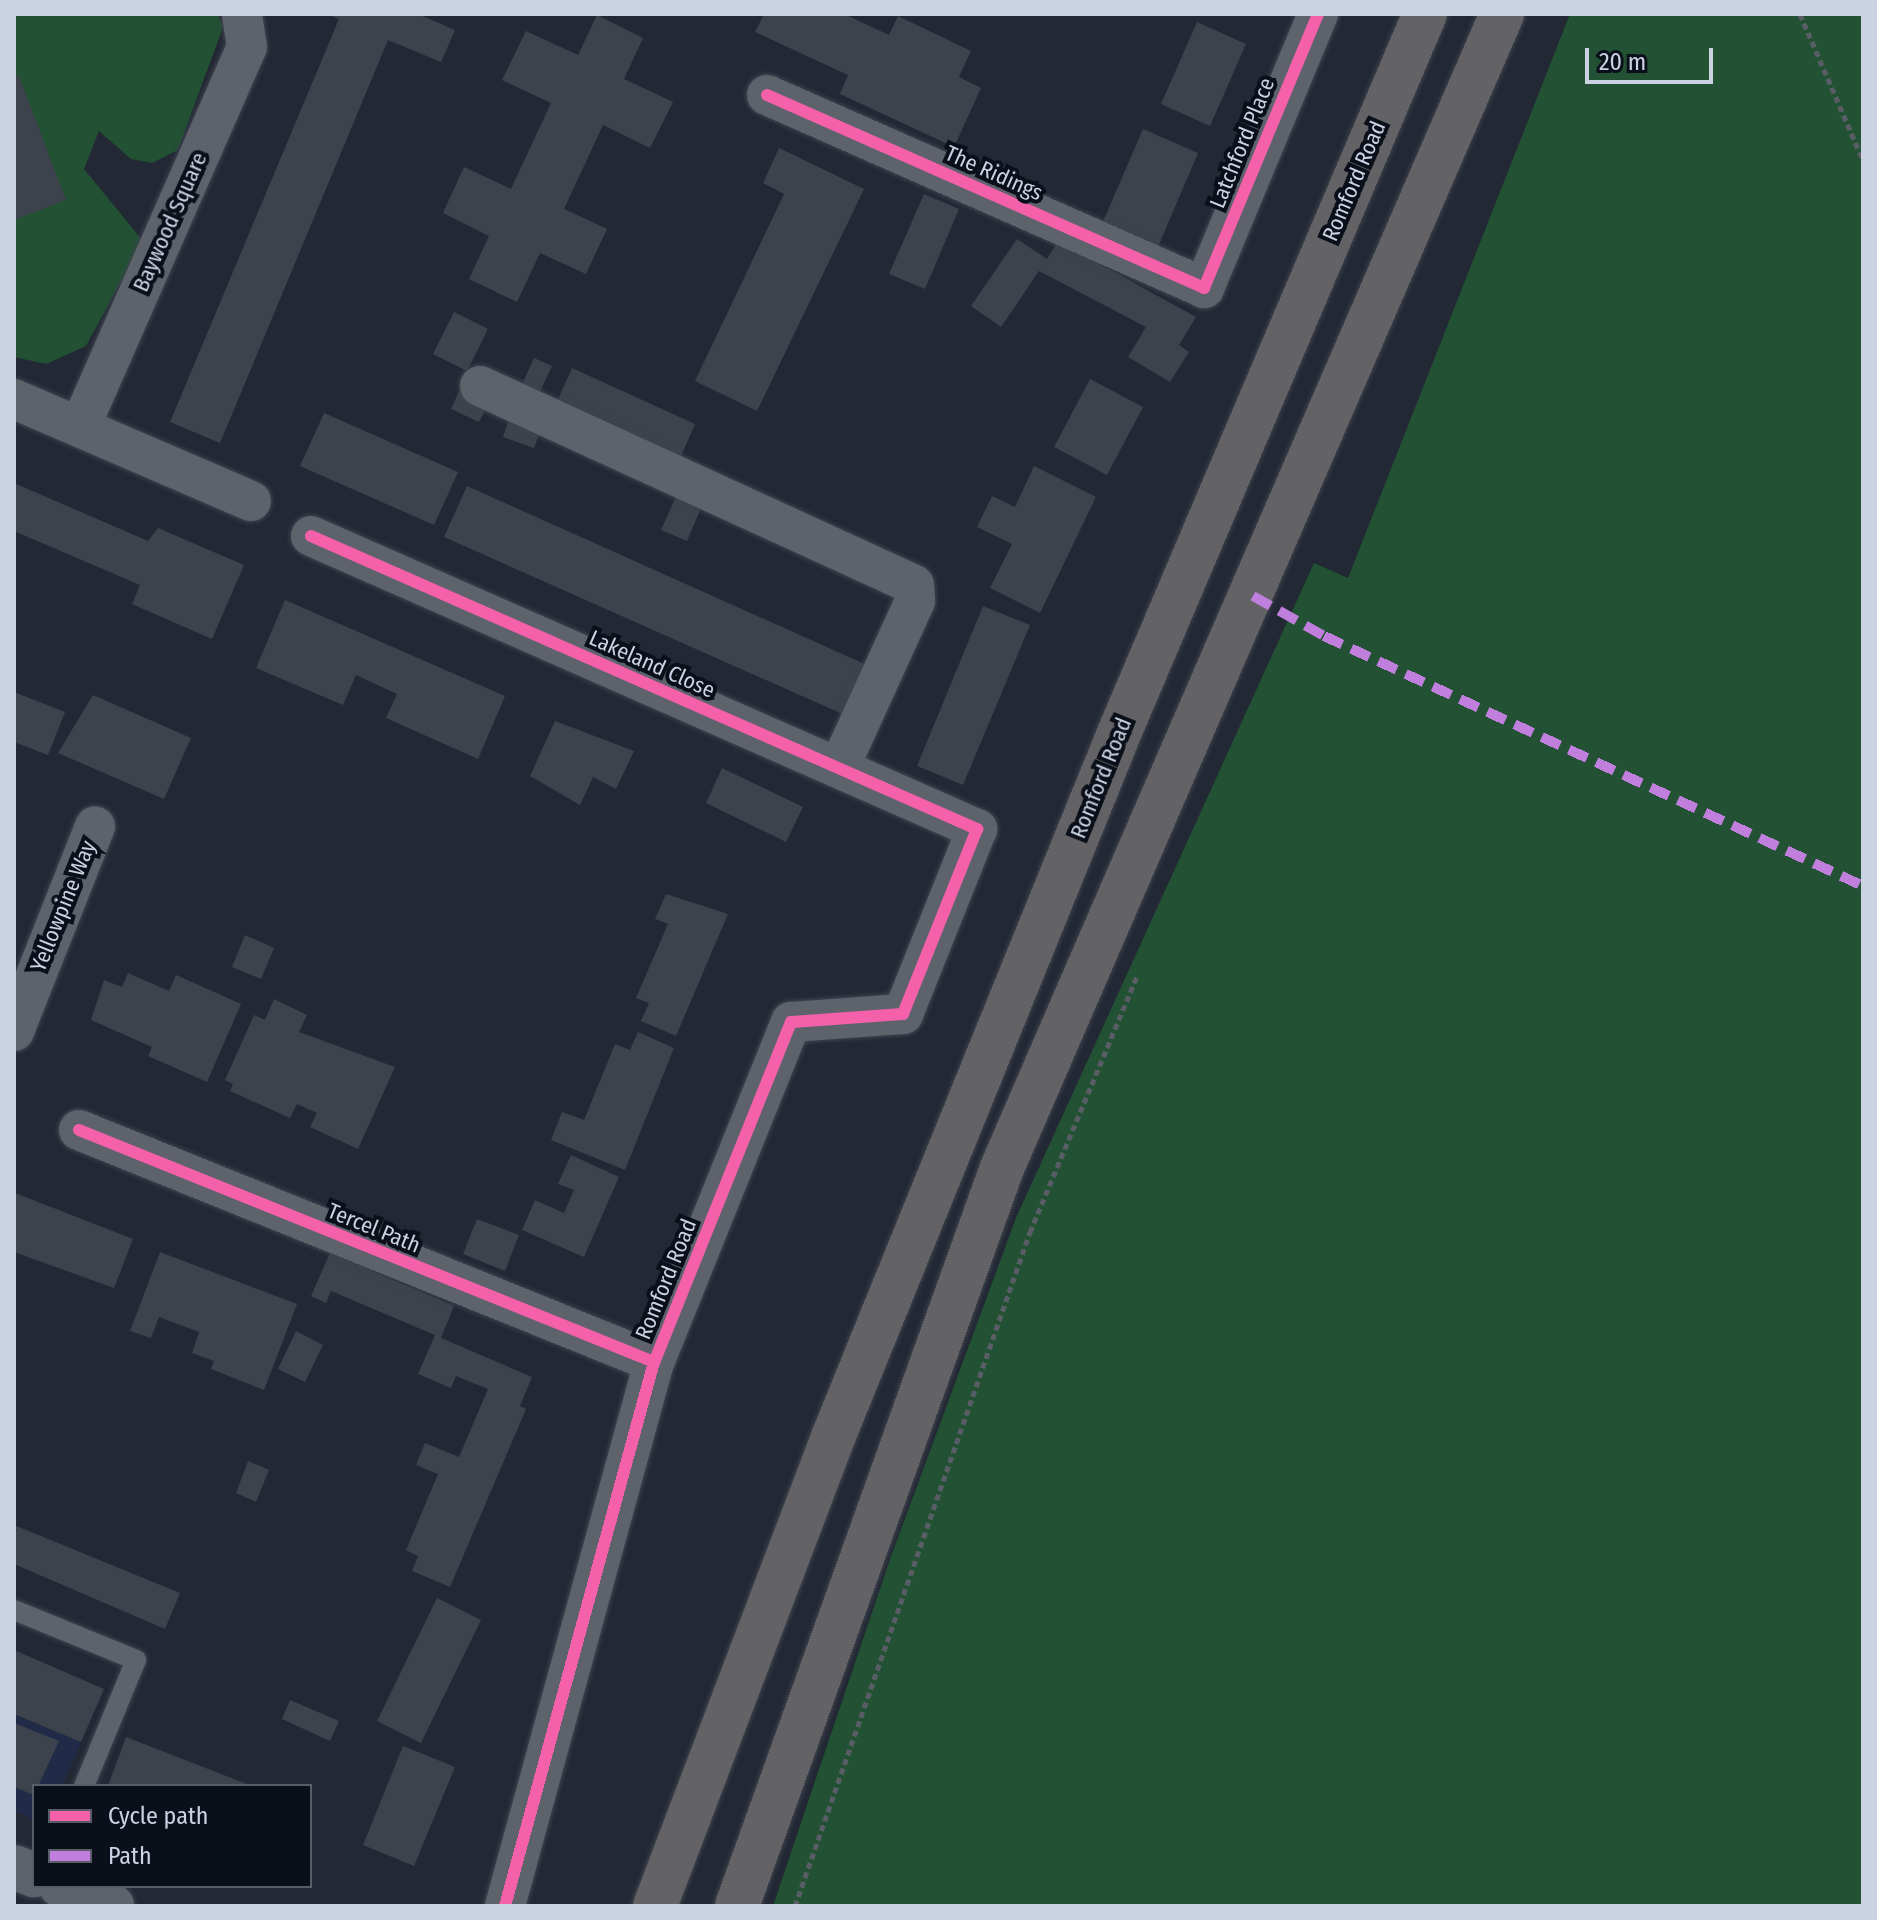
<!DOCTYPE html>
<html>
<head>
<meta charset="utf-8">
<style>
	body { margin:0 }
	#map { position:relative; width:1877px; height:1920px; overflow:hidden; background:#232835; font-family:"Fira Sans Condensed",sans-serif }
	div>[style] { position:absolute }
	.built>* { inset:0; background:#212b47 }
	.green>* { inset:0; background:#225133 }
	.building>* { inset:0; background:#3d434d }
	.path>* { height:5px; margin-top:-2.5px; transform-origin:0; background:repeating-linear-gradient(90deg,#595d66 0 6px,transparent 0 10px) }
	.roads { filter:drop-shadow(0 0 2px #3f444f) drop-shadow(0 0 2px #3f444f) }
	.service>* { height:20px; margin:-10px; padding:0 10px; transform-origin:10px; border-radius:10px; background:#5e626b }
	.minor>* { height:40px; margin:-20px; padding:0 20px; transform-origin:20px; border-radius:20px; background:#5e626b }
	.tertiary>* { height:44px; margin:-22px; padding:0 22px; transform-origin:22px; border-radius:22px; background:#5e626b }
	.primary>* { height:44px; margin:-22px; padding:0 22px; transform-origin:22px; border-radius:22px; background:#636365 }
	.quiet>* { height:10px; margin-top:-5px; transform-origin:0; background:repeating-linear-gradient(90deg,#c07fdc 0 20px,transparent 0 30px) }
	.cycleway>* { height:12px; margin:-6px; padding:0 6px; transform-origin:6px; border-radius:6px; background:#f560ab }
	span { translate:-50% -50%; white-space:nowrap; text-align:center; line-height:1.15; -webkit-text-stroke:8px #0a0f19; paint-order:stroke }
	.street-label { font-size:22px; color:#cbd2e2 }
	.frame { position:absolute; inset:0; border:16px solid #cbd2e2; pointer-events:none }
	.legend { position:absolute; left:32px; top:1784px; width:280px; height:104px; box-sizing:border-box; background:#0a0f19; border:2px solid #575d69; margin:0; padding:10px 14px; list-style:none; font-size:24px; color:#cbd2e2 }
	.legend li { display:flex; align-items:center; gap:16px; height:40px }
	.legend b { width:40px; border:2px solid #575d69 }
	.scale { position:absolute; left:1585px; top:48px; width:128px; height:36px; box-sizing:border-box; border:4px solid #cbd2e2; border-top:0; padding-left:10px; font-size:24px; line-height:28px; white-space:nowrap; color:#cbd2e2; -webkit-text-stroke:6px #0a0f19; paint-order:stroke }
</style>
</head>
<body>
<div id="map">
	<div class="built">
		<div style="clip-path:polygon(14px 1714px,81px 1742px,62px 1786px,34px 1786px,34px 1820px,14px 1811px)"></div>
	</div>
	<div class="green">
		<div style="clip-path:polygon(14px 14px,218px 14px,223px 27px,178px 150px,152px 163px,131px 159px,99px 131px,84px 169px,143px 241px,86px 346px,46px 364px,14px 357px)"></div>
		<div style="clip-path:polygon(1570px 14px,1863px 14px,1863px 1906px,773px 1906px,890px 1559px,1016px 1218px,1314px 563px,1348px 578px)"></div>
	</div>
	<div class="building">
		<div style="clip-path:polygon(327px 14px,418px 14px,455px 30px,441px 62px,388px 40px,220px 443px,170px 422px,339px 19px)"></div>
		<div style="clip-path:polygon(764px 14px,844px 14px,889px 35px,898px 16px,971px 51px,959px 77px,981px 88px,954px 147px,840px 94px,848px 75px,755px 32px)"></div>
		<div style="clip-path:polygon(597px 15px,643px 38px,624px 79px,673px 102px,650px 148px,603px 125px,564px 209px,607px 229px,586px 274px,540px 253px,517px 302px,469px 279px,489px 236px,443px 213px,464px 167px,511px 189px,551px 103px,502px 80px,526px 31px,578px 55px)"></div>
		<div style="clip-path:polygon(1197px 22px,1246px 44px,1210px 126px,1161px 104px)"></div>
		<div style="clip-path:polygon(19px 76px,66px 200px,14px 220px,14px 78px)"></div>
		<div style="clip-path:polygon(1143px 129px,1198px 153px,1157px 249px,1102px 224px)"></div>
		<div style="clip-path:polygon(779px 148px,864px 189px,757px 411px,695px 381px,784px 194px,763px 183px)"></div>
		<div style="clip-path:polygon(924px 194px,959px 209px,925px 289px,889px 274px)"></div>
		<div style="clip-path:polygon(1017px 239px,1047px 259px,1058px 241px,1196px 317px,1179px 345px,1189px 352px,1170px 382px,1128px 357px,1146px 327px,1039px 271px,1001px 327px,971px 306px)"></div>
		<div style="clip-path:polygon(454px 312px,488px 329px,467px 371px,433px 354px)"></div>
		<div style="clip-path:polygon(534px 358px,552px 366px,536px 400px,519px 391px)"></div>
		<div style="clip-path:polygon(572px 368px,695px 424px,679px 461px,555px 406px)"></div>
		<div style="clip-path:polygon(1090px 379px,1143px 407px,1107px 475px,1054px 447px)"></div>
		<div style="clip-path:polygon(459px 391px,488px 404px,479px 422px,451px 409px)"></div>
		<div style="clip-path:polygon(324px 413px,458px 472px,434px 525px,300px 466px)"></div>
		<div style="clip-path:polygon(511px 413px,543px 424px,534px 448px,503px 437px)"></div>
		<div style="clip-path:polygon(1034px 466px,1096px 497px,1040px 613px,990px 588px,1012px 544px,977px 527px,992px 496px,1015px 507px)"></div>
		<div style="clip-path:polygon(14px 483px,148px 541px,158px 528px,244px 565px,212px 639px,132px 604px,140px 585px,14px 531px)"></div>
		<div style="clip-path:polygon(467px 486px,869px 666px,847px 716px,444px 537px)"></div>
		<div style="clip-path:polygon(679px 490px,704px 501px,687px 541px,661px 530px)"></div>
		<div style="clip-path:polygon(285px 600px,505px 696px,478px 759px,386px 718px,397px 694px,356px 675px,343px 705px,256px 668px)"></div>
		<div style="clip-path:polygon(983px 606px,1030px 625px,963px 785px,917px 766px)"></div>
		<div style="clip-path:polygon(14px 692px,65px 712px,48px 755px,14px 742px)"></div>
		<div style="clip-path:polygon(93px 695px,191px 738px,164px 799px,58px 753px)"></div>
		<div style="clip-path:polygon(555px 721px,634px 751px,616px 789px,593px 777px,580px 805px,530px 776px)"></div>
		<div style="clip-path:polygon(722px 768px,803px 807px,786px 842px,706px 803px)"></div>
		<div style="clip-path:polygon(666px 894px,728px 914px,676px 1036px,641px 1021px,649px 1003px,636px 998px,668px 924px,655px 919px)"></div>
		<div style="clip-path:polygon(245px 935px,274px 948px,261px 979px,232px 967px)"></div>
		<div style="clip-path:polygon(128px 973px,169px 991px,176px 975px,241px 1004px,207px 1082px,148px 1056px,152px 1047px,91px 1020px,104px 980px,122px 987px)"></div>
		<div style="clip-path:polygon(274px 999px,307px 1015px,299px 1032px,395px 1067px,358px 1149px,310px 1127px,317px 1113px,297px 1104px,290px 1118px,230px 1091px,233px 1084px,225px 1080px,254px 1015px,265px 1020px)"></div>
		<div style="clip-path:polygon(638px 1032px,674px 1048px,625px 1170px,551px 1140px,562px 1112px,584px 1120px,615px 1044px,630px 1050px)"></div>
		<div style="clip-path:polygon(571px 1155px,619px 1177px,584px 1257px,522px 1230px,535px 1200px,564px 1213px,574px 1190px,558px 1184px)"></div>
		<div style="clip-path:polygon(15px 1193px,133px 1239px,114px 1288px,14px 1252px)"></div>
		<div style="clip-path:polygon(477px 1219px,519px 1235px,505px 1271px,463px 1254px)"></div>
		<div style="clip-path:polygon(160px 1252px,297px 1304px,264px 1390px,211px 1369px,214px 1361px,192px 1353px,199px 1332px,159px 1317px,151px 1338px,130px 1331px)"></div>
		<div style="clip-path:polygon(330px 1253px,454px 1306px,441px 1338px,532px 1377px,520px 1406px,526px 1409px,450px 1587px,412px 1571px,418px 1556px,406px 1550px,438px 1474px,416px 1465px,425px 1443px,459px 1457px,488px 1389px,456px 1376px,451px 1388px,418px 1374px,435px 1335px,331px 1291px,326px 1303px,311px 1296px)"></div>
		<div style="clip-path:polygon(296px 1331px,323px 1345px,305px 1382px,278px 1369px)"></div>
		<div style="clip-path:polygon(248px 1461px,269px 1470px,256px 1502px,236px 1493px)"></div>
		<div style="clip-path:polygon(14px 1525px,180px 1593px,165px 1629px,14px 1564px)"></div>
		<div style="clip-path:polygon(437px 1598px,481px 1620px,421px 1743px,377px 1721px)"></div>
		<div style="clip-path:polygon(14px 1650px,104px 1689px,81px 1742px,14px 1714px)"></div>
		<div style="clip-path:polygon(290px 1700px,339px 1721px,330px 1741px,282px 1719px)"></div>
		<div style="clip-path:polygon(14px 1723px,59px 1741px,34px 1795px,14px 1787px)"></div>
		<div style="clip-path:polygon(126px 1737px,252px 1786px,108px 1786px)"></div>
		<div style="clip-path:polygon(403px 1746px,455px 1767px,414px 1866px,363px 1845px)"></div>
	</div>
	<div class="path">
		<div style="left:1800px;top:14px;width:159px;rotate:66.7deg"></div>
		<div style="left:795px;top:1906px;width:714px;rotate:-70.78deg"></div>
		<div style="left:1030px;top:1232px;width:277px;rotate:-67.3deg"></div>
	</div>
	<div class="roads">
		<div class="service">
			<div style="left:14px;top:1610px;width:132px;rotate:22.3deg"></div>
			<div style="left:136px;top:1660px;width:136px;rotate:112.4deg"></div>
		</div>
		<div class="minor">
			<div style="left:767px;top:95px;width:478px;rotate:23.8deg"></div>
			<div style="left:1204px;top:288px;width:297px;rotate:-67.4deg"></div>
			<div style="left:480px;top:386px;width:477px;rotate:24.6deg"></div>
			<div style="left:914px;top:585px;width:16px;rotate:86deg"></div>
			<div style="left:915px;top:601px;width:183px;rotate:114.5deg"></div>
			<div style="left:14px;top:399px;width:258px;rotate:23.3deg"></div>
			<div style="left:80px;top:427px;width:415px;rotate:-66.3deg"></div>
			<div style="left:247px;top:47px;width:33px;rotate:-99deg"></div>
			<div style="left:311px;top:536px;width:728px;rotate:23.75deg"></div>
			<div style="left:977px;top:829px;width:199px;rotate:111.8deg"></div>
			<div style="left:903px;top:1014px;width:112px;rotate:175.9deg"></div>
			<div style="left:791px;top:1022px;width:367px;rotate:111.9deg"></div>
			<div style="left:654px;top:1362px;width:564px;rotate:105.32deg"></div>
			<div style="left:14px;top:1031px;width:220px;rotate:-68.4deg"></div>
			<div style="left:79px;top:1130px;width:620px;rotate:21.97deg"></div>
		</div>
		<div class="tertiary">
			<div style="left:14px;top:1867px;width:22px;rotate:22deg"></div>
			<div style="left:61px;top:1886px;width:55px;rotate:21.4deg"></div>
		</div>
		<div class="primary">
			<div style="left:655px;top:1906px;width:504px;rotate:-69.19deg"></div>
			<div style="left:834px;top:1435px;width:760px;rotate:-67.89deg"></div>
			<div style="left:1120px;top:731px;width:779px;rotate:-66.96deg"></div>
			<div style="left:737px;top:1906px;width:784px;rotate:-70.25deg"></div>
			<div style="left:1002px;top:1168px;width:1258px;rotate:-66.57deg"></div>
		</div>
	</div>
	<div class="quiet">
		<div style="left:1253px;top:596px;width:81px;rotate:29.4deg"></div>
		<div style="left:1324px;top:636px;width:594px;rotate:24.88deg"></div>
	</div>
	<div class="cycleway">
		<div style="left:767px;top:95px;width:478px;rotate:23.8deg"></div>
		<div style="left:1204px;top:288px;width:297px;rotate:-67.4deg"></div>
		<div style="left:311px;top:536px;width:728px;rotate:23.75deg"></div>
		<div style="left:977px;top:829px;width:199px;rotate:111.8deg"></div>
		<div style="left:903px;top:1014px;width:112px;rotate:175.9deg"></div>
		<div style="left:791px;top:1022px;width:367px;rotate:111.9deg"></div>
		<div style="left:654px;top:1362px;width:564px;rotate:105.32deg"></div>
		<div style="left:79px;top:1130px;width:620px;rotate:21.97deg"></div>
	</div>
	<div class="street-label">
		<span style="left:1242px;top:143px;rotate:-68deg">Latchford Place</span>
		<span style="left:994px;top:173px;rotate:24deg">The Ridings</span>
		<span style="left:1354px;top:181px;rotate:-67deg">Romford Road</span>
		<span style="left:170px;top:222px;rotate:-66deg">Baywood Square</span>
		<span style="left:652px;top:664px;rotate:24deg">Lakeland Close</span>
		<span style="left:1101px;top:778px;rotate:-68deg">Romford Road</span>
		<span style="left:63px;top:906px;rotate:-68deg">Yellowpine Way</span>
		<span style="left:374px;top:1228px;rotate:22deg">Tercel Path</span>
		<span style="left:666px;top:1279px;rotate:-68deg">Romford Road</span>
	</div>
	<div class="frame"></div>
	<ul class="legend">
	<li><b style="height:10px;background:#f560ab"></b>Cycle path</li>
	<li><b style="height:10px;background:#c07fdc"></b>Path</li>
	</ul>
	<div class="scale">20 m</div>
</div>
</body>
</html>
